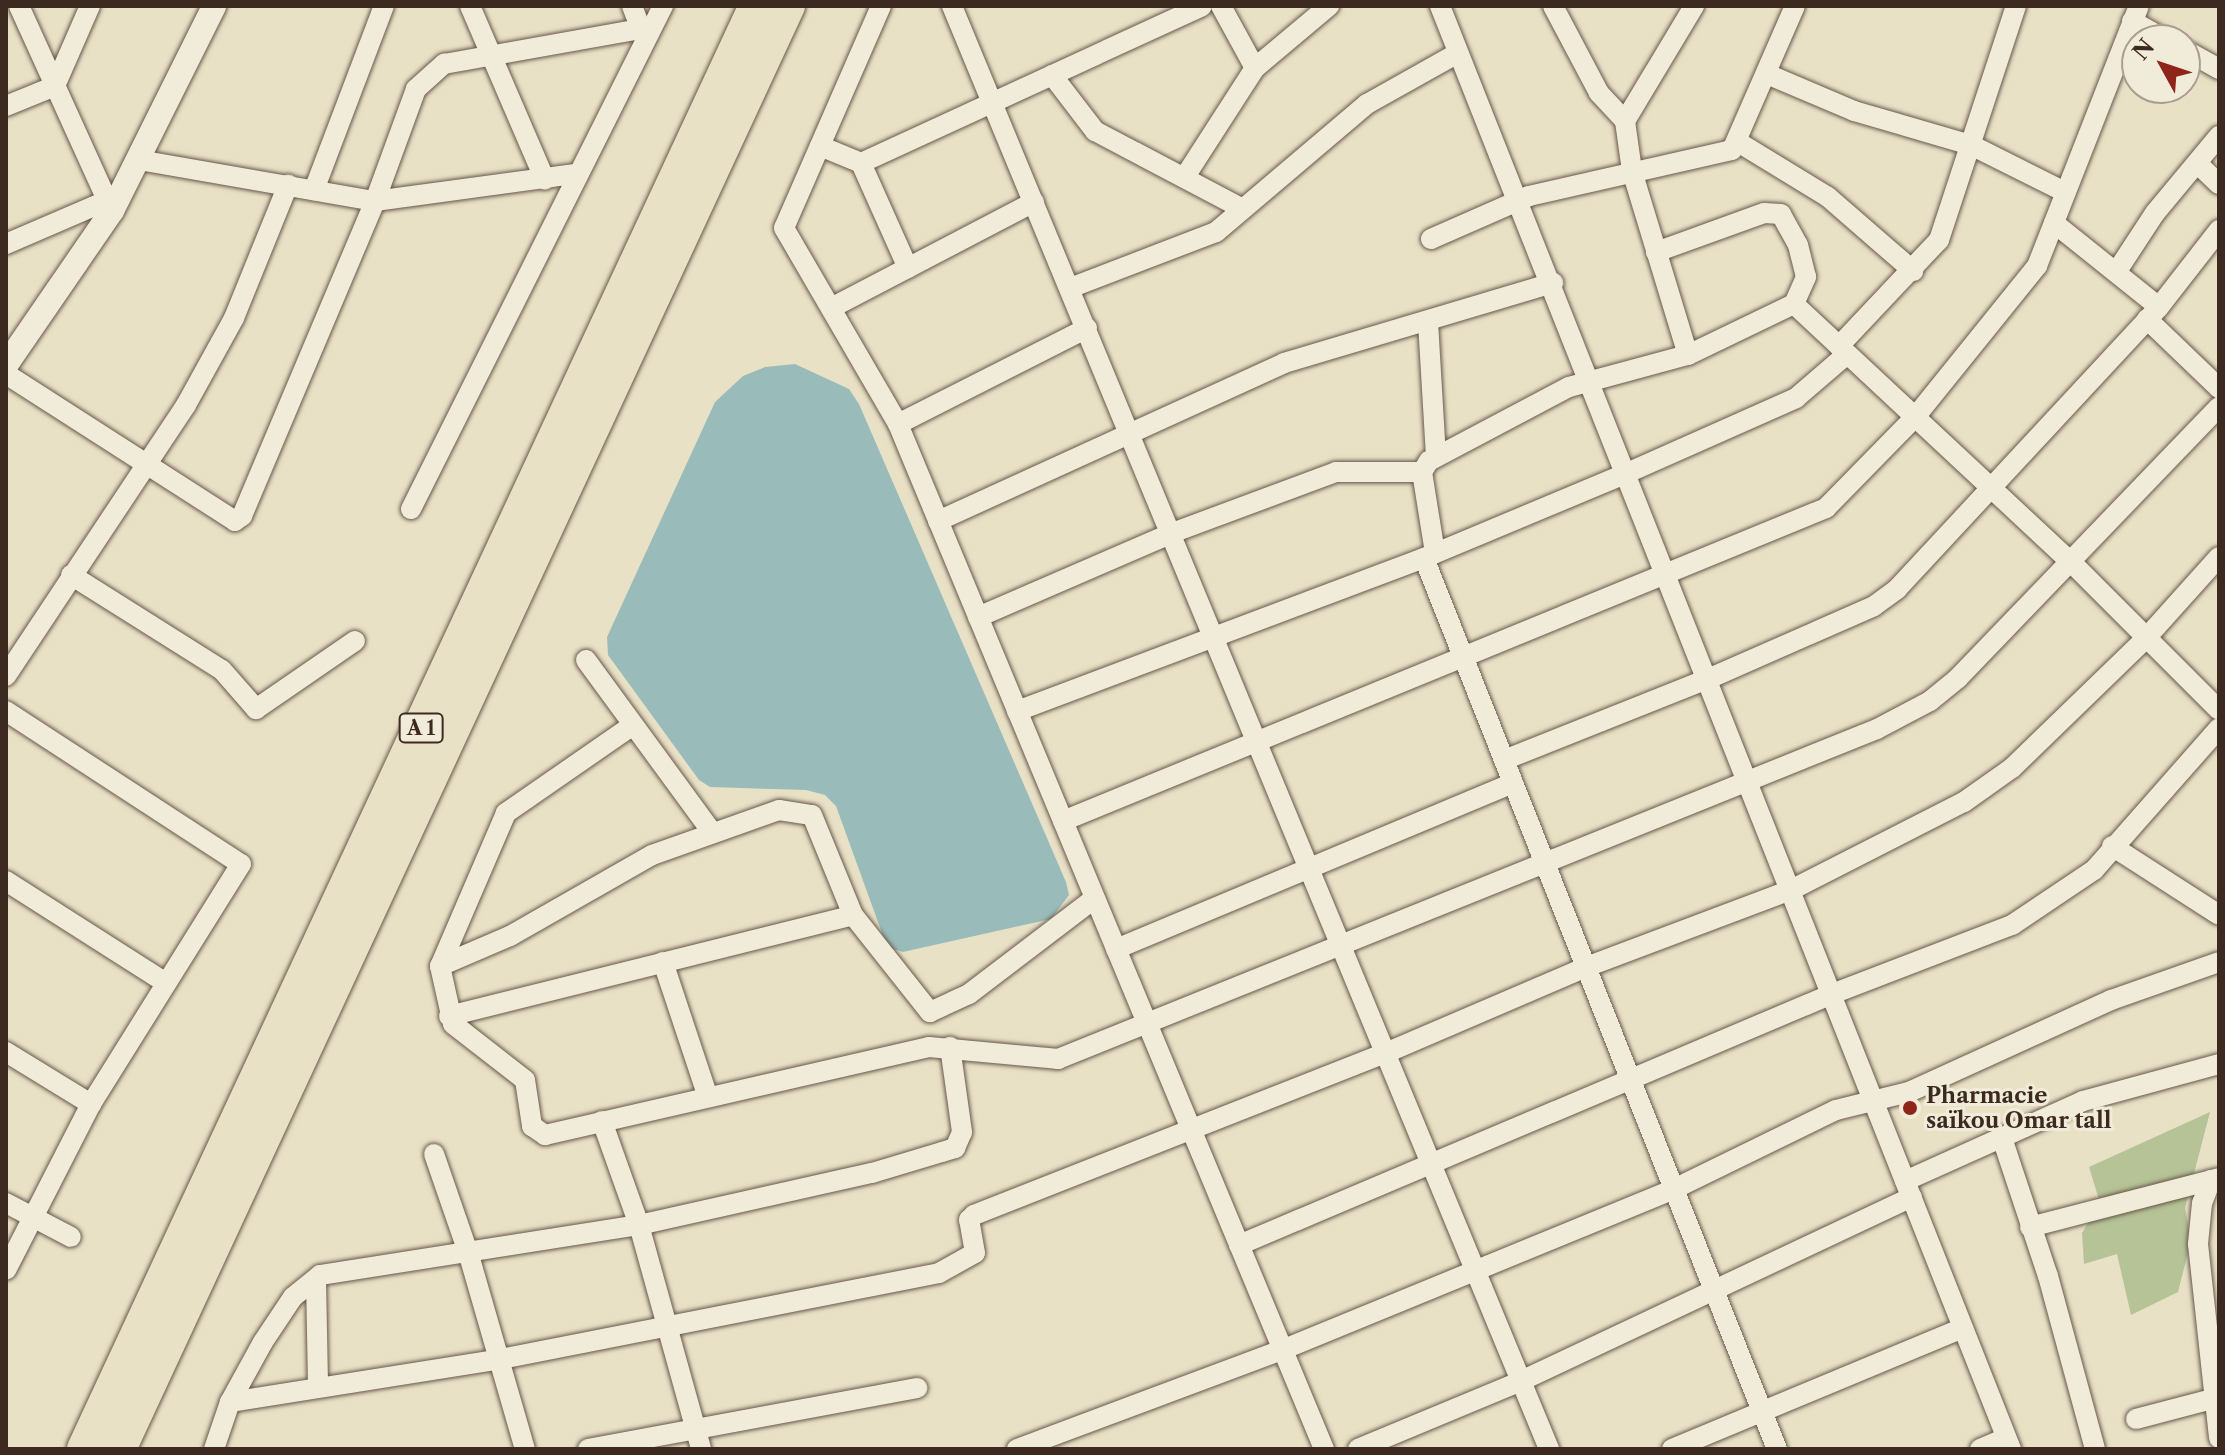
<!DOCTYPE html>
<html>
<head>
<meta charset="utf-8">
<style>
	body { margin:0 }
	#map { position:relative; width:2225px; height:1455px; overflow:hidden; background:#e9e1c6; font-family:"Libre Caslon Text",serif }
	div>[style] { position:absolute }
	.green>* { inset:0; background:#b5c396 }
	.water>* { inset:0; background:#99bcbb }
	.roads { filter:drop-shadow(0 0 2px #67574a) drop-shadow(0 0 2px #67574a) }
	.minor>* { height:20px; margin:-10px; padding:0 10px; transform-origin:10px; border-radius:10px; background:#f1ecda }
	.tertiary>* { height:24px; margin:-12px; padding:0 12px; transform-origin:12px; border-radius:12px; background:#f1ecda }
	.motorway>* { height:36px; margin:-18px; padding:0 18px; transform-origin:18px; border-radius:18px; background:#e9e1c6 }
	.dots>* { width:22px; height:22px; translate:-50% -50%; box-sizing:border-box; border:4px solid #f1ecda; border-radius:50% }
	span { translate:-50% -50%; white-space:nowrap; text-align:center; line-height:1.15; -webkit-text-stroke:6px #f1ecda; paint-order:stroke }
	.shield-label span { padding:2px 6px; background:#f1ecda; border:2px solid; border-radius:6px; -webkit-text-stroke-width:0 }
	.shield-label { font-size:20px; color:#3c2920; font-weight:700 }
	.poi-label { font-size:22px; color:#3c2920; font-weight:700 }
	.left { translate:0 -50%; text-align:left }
	.frame { position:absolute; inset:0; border:8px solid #3c2920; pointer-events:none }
	.north { position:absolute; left:2121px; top:24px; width:80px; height:80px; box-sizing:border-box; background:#f1ecda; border:2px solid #a99e90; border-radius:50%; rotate:310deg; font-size:22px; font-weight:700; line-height:32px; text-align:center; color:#3c2920 }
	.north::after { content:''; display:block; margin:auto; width:28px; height:36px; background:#8f2418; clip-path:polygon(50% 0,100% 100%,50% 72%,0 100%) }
</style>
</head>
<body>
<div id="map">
	<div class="green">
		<div style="clip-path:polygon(2210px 1112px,2185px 1208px,2191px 1241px,2178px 1292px,2131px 1315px,2117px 1254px,2084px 1264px,2082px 1233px,2100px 1203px,2089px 1167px)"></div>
	</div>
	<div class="water">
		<div style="clip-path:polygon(795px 364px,849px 389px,859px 404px,1066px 882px,1069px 895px,1051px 919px,903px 952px,887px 947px,836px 806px,825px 795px,806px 790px,710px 787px,699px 780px,608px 655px,607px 637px,715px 402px,743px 376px,765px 367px)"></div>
	</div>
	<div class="roads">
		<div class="minor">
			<div style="left:19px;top:6px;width:225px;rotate:65.6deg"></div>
			<div style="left:470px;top:6px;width:189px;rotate:66.7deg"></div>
			<div style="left:632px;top:6px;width:25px;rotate:69deg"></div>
			<div style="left:881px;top:6px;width:242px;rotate:113.6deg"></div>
			<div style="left:784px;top:228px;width:227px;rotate:59.8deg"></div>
			<div style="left:898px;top:424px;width:1110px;rotate:67.43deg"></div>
			<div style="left:952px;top:6px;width:1562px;rotate:67.52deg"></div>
			<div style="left:1221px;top:6px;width:71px;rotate:61.3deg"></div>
			<div style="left:1440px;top:6px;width:1552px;rotate:68.41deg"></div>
			<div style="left:1553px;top:6px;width:98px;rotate:62.1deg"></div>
			<div style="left:1599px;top:93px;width:38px;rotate:47deg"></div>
			<div style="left:1625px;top:121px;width:50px;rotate:82deg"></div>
			<div style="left:1632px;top:171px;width:192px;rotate:73.1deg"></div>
			<div style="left:2132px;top:21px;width:39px;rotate:29deg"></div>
			<div style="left:2185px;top:50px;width:39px;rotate:29deg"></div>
			<div style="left:1767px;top:74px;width:95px;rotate:23deg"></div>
			<div style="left:1854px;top:111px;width:122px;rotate:16.2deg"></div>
			<div style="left:1971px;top:145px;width:103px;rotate:26.6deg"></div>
			<div style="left:1052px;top:75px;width:71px;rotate:52.5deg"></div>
			<div style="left:1095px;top:131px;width:163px;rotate:27.8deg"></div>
			<div style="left:6px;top:106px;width:53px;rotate:-22.2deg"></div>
			<div style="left:55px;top:86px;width:87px;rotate:-66.4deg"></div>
			<div style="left:1625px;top:121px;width:134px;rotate:-59deg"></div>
			<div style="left:1738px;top:142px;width:105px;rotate:31.4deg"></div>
			<div style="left:1828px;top:197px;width:113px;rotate:41deg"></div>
			<div style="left:820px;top:146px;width:44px;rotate:22.5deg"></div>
			<div style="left:861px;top:163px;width:115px;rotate:65.9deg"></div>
			<div style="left:139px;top:160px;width:240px;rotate:9.9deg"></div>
			<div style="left:375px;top:201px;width:202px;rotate:-7.7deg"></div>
			<div style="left:861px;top:163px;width:375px;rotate:-24.7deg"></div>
			<div style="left:2198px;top:164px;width:29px;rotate:44deg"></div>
			<div style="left:1186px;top:175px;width:127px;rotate:-57.2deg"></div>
			<div style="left:1255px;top:68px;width:97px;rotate:-40deg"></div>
			<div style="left:314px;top:190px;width:197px;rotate:-69.2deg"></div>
			<div style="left:2054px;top:223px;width:134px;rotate:38.7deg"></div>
			<div style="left:1431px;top:239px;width:107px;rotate:-23.7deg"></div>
			<div style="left:1529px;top:196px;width:208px;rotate:-12.8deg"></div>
			<div style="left:1732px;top:150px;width:157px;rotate:-66.4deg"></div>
			<div style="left:6px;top:244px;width:111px;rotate:-23.3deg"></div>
			<div style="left:2117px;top:271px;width:69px;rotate:-56.8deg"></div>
			<div style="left:2155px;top:213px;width:100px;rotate:-50.3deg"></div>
			<div style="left:1070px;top:288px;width:156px;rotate:-21deg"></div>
			<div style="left:1216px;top:232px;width:198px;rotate:-40.3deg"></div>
			<div style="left:1367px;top:104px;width:104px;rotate:-29.3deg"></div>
			<div style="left:1794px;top:304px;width:381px;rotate:43deg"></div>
			<div style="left:2073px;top:564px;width:206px;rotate:45deg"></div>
			<div style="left:831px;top:308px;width:229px;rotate:-27.6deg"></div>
			<div style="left:2147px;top:319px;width:100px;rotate:43.8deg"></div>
			<div style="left:1428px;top:322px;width:134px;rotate:86.6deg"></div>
			<div style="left:1839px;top:346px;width:146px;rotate:-46.7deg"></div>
			<div style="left:1939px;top:240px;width:246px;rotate:-71.8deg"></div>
			<div style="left:6px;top:374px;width:272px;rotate:32.7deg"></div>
			<div style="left:235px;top:521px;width:9px;rotate:-36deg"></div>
			<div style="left:242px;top:516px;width:342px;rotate:-67.1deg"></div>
			<div style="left:375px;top:201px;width:119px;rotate:-69.9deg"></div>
			<div style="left:416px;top:89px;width:38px;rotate:-42deg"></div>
			<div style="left:444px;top:64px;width:210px;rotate:-10.1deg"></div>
			<div style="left:898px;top:424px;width:212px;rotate:-26.9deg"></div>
			<div style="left:411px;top:509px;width:563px;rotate:-63.39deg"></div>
			<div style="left:938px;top:521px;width:380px;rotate:-24.5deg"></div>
			<div style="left:1284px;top:363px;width:281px;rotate:-16.6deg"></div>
			<div style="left:1435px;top:553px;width:82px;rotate:-99.1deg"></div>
			<div style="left:1422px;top:472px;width:13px;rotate:-58deg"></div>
			<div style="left:1429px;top:461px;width:158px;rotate:-27.9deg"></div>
			<div style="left:1569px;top:387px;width:123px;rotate:-15.1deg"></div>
			<div style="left:1688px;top:355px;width:118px;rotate:-25.7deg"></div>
			<div style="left:1794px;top:304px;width:30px;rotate:-66deg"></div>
			<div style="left:1806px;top:277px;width:33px;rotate:-104deg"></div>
			<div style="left:1798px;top:245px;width:35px;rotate:-119deg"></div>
			<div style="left:1781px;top:214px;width:17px;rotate:-177deg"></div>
			<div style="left:1764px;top:213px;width:115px;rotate:160.1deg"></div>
			<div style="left:1424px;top:558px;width:958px;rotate:68.39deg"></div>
			<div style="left:71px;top:575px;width:178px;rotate:32.2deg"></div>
			<div style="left:222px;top:670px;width:52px;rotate:48.9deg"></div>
			<div style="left:256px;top:709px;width:120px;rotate:-34.5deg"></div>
			<div style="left:978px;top:617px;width:211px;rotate:-23.4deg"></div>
			<div style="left:1172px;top:533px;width:175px;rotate:-20.4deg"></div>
			<div style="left:1336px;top:472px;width:86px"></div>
			<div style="left:586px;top:660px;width:213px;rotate:53.8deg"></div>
			<div style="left:6px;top:676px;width:325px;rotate:-56.4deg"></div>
			<div style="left:186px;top:405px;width:99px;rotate:-61.1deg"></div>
			<div style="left:234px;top:318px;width:144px;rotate:-67.9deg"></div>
			<div style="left:6px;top:711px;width:280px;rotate:33.1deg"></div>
			<div style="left:241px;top:864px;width:283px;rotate:122deg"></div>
			<div style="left:91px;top:1104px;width:186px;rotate:117.1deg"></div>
			<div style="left:1017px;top:711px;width:435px;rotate:-20.6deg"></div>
			<div style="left:1424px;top:558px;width:220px;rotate:-22.7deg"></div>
			<div style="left:1627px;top:473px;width:185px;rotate:-23.9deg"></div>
			<div style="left:1796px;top:398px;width:66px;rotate:-40.7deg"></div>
			<div style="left:633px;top:725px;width:155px;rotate:145.3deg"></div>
			<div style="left:506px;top:813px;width:167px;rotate:113.3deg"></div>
			<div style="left:440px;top:966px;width:59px;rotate:77.4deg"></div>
			<div style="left:453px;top:1024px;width:91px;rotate:37.9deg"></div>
			<div style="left:525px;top:1080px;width:47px;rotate:81.3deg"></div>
			<div style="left:532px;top:1126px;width:16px;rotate:35deg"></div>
			<div style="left:545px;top:1135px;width:394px;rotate:-12.9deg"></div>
			<div style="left:929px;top:1047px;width:130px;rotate:5.3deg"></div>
			<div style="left:1058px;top:1059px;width:883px;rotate:-21.95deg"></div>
			<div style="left:1877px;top:729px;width:60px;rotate:-27.8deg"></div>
			<div style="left:1930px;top:701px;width:36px;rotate:-39deg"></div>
			<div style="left:1958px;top:678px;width:376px;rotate:-46.1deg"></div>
			<div style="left:1504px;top:760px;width:219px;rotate:-21.7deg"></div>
			<div style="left:1708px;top:679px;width:181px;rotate:-23.7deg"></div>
			<div style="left:1874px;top:606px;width:29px;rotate:-36deg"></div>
			<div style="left:1897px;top:589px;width:385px;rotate:-47.1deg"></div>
			<div style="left:2159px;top:307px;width:98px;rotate:-52.1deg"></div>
			<div style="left:1063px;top:821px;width:825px;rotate:-22.3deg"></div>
			<div style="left:1826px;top:508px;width:129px;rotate:-45.6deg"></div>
			<div style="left:1916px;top:416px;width:193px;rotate:-51.1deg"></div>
			<div style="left:2037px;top:266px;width:279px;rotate:-68.6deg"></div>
			<div style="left:2112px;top:846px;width:127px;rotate:32.8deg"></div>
			<div style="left:6px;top:881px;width:190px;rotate:32.5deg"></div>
			<div style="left:1116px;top:949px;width:430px;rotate:-22.7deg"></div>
			<div style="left:663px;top:962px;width:139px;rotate:71.6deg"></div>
			<div style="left:440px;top:966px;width:76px;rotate:-23.2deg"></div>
			<div style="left:510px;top:936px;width:163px;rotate:-29.7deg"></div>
			<div style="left:652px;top:855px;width:135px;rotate:-19.5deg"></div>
			<div style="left:779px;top:810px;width:33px;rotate:9deg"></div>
			<div style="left:812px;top:815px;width:108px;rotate:67.7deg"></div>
			<div style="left:853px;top:915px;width:124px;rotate:51.6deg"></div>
			<div style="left:930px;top:1012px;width:43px;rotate:-24.8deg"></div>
			<div style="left:969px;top:994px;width:158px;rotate:-37.3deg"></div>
			<div style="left:449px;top:1016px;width:416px;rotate:-14deg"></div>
			<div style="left:6px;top:1052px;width:100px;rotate:31.5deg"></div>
			<div style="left:602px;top:1121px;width:110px;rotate:70.4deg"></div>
			<div style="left:639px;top:1225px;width:232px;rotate:74.5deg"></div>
			<div style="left:2002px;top:1138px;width:145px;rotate:71.6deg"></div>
			<div style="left:2048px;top:1276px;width:179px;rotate:74.8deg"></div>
			<div style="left:434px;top:1154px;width:104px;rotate:70.9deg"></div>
			<div style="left:468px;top:1252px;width:205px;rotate:73.9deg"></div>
			<div style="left:2211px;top:1180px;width:25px;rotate:111deg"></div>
			<div style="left:2202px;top:1203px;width:41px;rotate:95.6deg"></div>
			<div style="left:2198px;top:1244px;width:195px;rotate:83.8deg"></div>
			<div style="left:1905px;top:1181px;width:195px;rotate:-24.2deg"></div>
			<div style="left:2083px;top:1101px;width:141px;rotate:-15.2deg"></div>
			<div style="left:6px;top:1203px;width:73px;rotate:27.6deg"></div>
			<div style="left:2030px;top:1227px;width:195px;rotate:-14.5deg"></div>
			<div style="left:1239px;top:1245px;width:644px;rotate:-22.94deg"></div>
			<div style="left:1832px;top:994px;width:193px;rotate:-21deg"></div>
			<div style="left:2012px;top:925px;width:99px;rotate:-33.9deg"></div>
			<div style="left:2094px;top:870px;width:189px;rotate:-48.6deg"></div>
			<div style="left:316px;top:1280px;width:107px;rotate:88.9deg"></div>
			<div style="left:230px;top:1402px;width:269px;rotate:-9deg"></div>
			<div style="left:496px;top:1360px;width:451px;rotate:-11.1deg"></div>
			<div style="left:939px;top:1273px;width:41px;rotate:-29.1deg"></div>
			<div style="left:975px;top:1253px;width:34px;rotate:-100deg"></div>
			<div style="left:969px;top:1220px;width:7px;rotate:-45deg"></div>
			<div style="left:974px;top:1215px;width:445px;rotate:-21.5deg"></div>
			<div style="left:1388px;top:1052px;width:215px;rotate:-23.2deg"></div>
			<div style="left:1586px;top:967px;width:219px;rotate:-20.6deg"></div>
			<div style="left:1791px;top:890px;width:194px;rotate:-27deg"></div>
			<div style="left:1964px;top:802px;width:59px;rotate:-35.3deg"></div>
			<div style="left:2012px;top:768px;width:190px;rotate:-44.1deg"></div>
			<div style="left:2148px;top:636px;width:106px;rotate:-48.1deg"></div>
			<div style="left:2136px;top:1419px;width:83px;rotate:-14.7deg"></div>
			<div style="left:214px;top:1449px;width:50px;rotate:-71.2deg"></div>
			<div style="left:230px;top:1402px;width:68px;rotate:-61.2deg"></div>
			<div style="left:263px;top:1342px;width:54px;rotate:-56.3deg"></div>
			<div style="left:293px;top:1297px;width:35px;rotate:-39deg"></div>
			<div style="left:320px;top:1275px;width:323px;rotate:-8.9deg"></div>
			<div style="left:639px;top:1225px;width:239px;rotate:-12.6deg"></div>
			<div style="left:872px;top:1173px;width:73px;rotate:-16.7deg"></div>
			<div style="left:942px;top:1152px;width:14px;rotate:-17deg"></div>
			<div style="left:955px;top:1148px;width:17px;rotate:-66deg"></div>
			<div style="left:962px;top:1132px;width:86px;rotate:-98deg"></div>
			<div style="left:588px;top:1449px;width:335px;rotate:-10.5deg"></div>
			<div style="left:1017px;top:1449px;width:283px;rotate:-20.5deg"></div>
			<div style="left:1282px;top:1350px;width:424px;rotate:-22.3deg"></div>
			<div style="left:1674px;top:1189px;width:180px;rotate:-26deg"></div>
			<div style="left:1836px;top:1110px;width:75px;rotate:-13.9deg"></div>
			<div style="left:1909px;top:1092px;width:222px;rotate:-24.5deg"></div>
			<div style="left:2111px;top:1000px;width:114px;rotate:-19.4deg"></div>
			<div style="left:1358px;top:1449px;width:177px;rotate:-22.6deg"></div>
			<div style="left:1521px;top:1381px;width:432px;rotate:-25.2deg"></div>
			<div style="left:1672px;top:1449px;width:315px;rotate:-22.6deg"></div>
			<div style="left:1980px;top:1449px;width:28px;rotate:-23deg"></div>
		</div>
		<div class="tertiary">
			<div style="left:6px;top:365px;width:187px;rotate:-55.5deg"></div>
			<div style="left:112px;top:211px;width:229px;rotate:-63.5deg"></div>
		</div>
		<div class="motorway">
			<div style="left:85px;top:1449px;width:1592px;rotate:-65.03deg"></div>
			<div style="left:118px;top:1449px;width:1591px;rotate:-65.13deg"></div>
		</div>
	</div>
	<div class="dots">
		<div style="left:1910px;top:1108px;background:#8f2418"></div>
	</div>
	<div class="shield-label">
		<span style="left:421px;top:728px">A 1</span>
	</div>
	<div class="poi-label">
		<span class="left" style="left:1926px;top:1108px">Pharmacie<br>saïkou Omar tall</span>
	</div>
	<div class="frame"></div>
	<div class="north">N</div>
</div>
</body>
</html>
